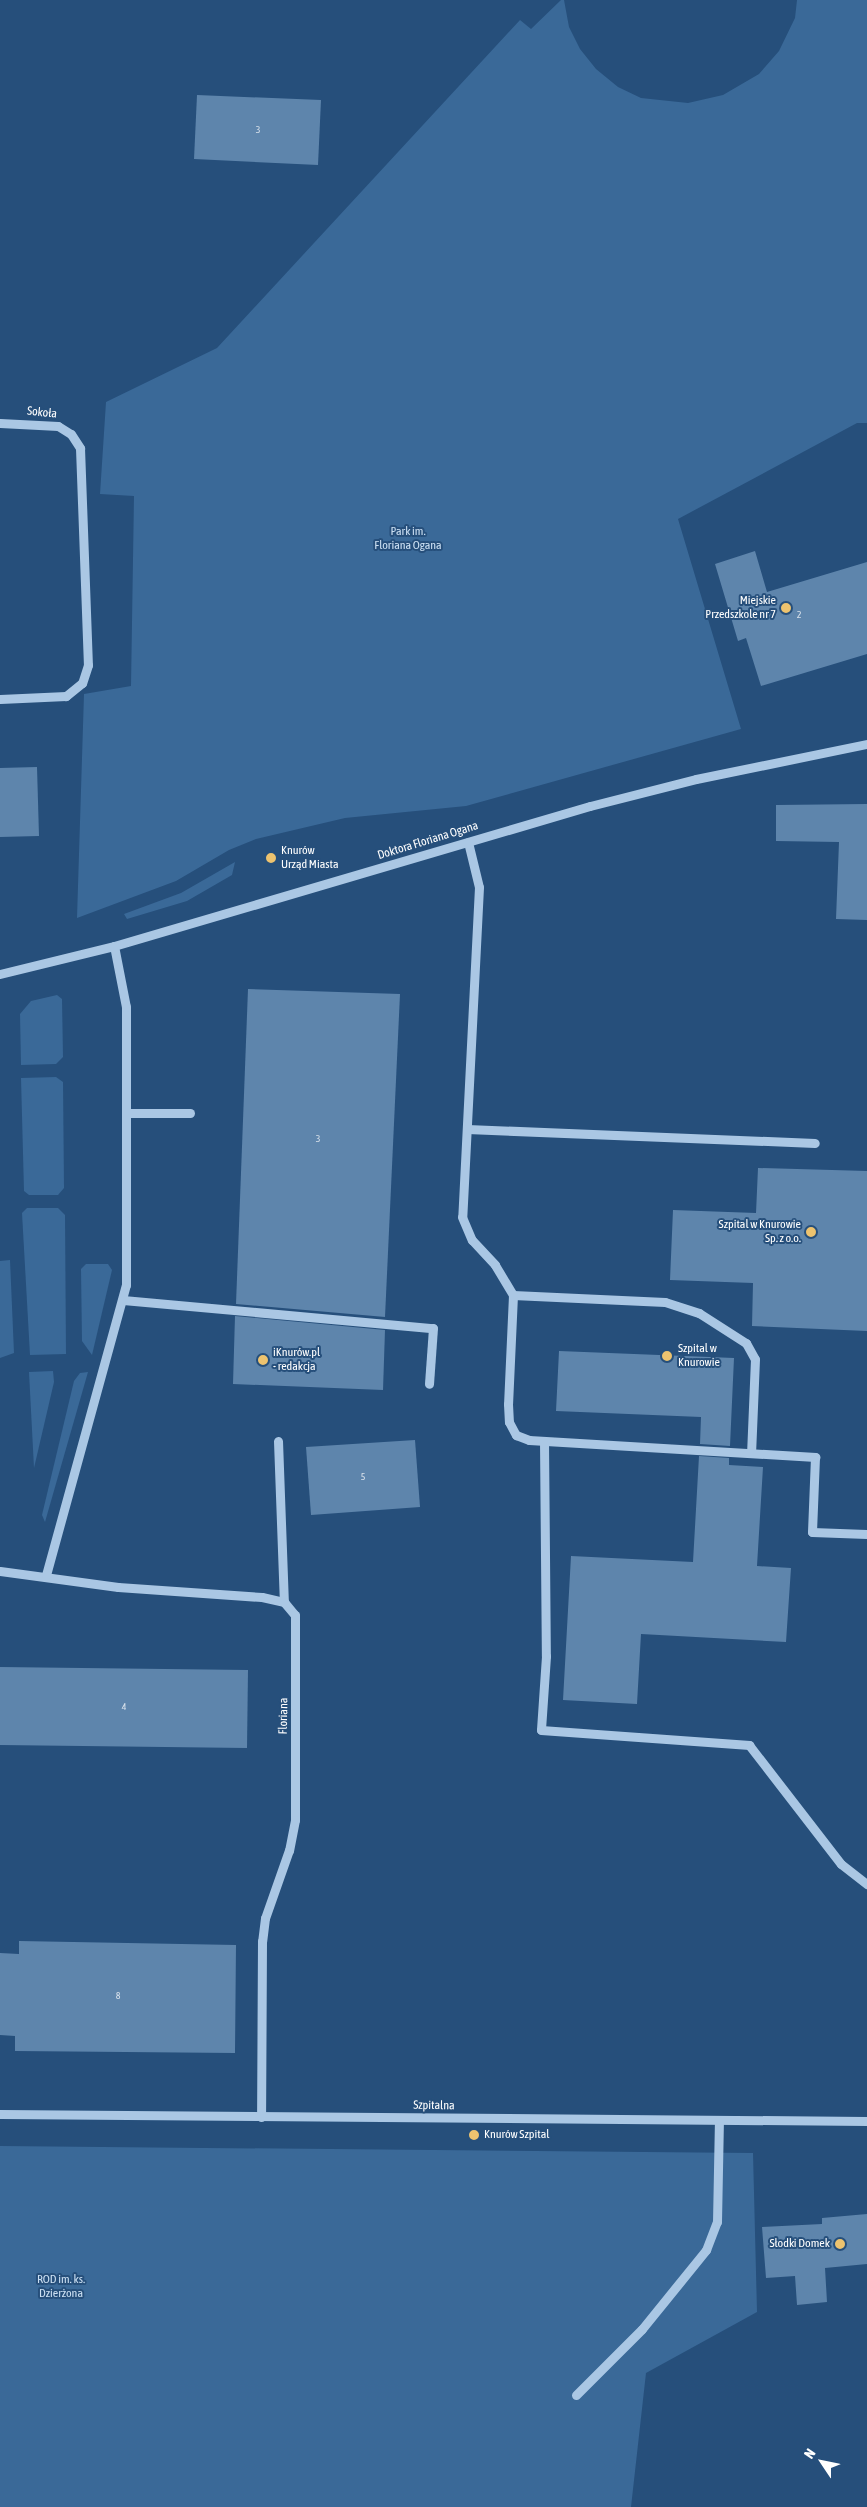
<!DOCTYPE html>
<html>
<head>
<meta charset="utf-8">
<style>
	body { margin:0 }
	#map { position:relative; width:867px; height:2507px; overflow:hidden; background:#264f7b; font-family:"Asap Condensed",sans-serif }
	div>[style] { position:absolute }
	.green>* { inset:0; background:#3a6998 }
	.building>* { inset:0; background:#5e85ac }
	.minor>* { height:9px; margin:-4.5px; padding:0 4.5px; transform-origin:4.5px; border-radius:4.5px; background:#aac7e4 }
	.dots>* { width:14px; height:14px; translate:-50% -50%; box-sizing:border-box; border:2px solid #264f7b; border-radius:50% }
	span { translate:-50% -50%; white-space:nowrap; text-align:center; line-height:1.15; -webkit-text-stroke:4px #264f7b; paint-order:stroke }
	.number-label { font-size:10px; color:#d7e0ea }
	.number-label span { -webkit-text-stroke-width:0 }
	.street-label { font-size:12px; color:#fff }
	.park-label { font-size:12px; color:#cce0f3 }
	.poi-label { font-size:12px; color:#fff }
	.right { translate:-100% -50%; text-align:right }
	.left { translate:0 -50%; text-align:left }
	.north { position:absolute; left:797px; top:2437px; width:50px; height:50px; -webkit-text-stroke:4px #264f7b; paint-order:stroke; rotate:304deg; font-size:14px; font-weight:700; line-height:20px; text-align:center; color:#fff }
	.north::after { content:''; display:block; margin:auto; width:18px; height:22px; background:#fff; clip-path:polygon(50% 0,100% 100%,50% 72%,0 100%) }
</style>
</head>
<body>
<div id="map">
	<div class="green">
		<div style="clip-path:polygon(561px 0,564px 0,569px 27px,580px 49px,596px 69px,618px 87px,641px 98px,688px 103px,723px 95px,759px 74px,779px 51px,795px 18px,797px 0,867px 0,867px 423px,857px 423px,678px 519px,741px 729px,466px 806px,345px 818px,256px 839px,229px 850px,176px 881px,77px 918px,84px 694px,131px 686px,134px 496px,100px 494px,106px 402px,217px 348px,520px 20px,531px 29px)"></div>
		<div style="clip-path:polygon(235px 862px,232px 875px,187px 901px,127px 919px,124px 914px,181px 893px)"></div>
		<div style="clip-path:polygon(57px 995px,62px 999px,63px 1057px,56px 1064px,21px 1065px,20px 1014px,31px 1001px)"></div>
		<div style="clip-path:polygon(56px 1077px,63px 1082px,64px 1188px,58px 1195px,29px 1195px,24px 1191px,21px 1078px)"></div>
		<div style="clip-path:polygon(27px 1208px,58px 1208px,65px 1215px,66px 1354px,30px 1355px,22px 1213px)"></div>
		<div style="clip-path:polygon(10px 1260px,14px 1353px,0 1358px,0 1261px)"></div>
		<div style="clip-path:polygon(86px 1264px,108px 1264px,112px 1270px,92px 1355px,82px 1341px,81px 1269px)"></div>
		<div style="clip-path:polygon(53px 1371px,54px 1382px,34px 1468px,29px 1372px)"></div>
		<div style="clip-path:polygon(88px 1372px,45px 1522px,42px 1515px,74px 1381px,80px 1373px)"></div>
		<div style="clip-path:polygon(0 2146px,753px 2153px,757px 2312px,646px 2373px,631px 2507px,0 2507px)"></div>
	</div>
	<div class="building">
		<div style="clip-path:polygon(197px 95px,321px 100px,318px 165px,194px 159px)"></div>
		<div style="clip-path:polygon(755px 551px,767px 592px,867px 562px,867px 654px,761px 686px,746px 638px,738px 641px,715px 564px)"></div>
		<div style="clip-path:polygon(37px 767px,39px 836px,0 837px,0 768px)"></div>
		<div style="clip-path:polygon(867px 804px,867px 920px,836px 919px,839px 842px,776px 841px,776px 805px)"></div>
		<div style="clip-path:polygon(248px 989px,400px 994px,385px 1317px,236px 1304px)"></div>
		<div style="clip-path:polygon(758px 1168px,867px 1171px,867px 1331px,752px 1326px,753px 1283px,670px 1280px,673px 1210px,756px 1213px)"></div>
		<div style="clip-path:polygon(235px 1316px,385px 1330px,383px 1390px,233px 1384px)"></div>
		<div style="clip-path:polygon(559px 1351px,734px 1358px,730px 1446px,700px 1444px,701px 1417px,556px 1411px)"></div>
		<div style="clip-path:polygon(415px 1440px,420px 1507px,311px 1515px,306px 1447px)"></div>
		<div style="clip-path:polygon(699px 1456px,729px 1458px,729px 1465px,763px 1467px,757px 1566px,791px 1568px,786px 1642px,641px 1634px,637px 1704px,563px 1700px,571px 1556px,693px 1562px)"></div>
		<div style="clip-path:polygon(0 1667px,248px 1670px,247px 1748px,0 1745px)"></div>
		<div style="clip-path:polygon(19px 1941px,236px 1945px,235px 2053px,15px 2051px,15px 2036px,0 2035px,0 1953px,19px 1954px)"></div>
		<div style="clip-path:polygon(867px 2214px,867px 2264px,825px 2268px,827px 2302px,797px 2305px,795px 2276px,766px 2278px,762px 2227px,822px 2224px,822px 2218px)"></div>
	</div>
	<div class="minor">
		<div style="left:0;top:423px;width:58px;rotate:3deg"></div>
		<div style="left:58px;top:426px;width:15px;rotate:32deg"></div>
		<div style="left:71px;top:434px;width:17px;rotate:57deg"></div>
		<div style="left:80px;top:448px;width:217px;rotate:87.9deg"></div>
		<div style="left:88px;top:665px;width:19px;rotate:108deg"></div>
		<div style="left:82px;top:683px;width:21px;rotate:141deg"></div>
		<div style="left:66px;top:696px;width:66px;rotate:177.4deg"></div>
		<div style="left:468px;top:842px;width:46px;rotate:76.3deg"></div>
		<div style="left:479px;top:887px;width:330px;rotate:92.9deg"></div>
		<div style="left:462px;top:1217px;width:25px;rotate:67deg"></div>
		<div style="left:472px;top:1240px;width:34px;rotate:47deg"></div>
		<div style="left:495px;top:1265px;width:35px;rotate:59deg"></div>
		<div style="left:513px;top:1295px;width:152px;rotate:2.6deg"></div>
		<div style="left:665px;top:1302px;width:36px;rotate:18deg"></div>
		<div style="left:699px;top:1313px;width:56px;rotate:32.6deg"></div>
		<div style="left:746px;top:1343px;width:18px;rotate:61deg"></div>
		<div style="left:755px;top:1359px;width:94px;rotate:92.4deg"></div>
		<div style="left:0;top:974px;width:117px;rotate:-13.8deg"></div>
		<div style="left:114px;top:946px;width:496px;rotate:-16.4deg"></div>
		<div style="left:590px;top:806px;width:109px;rotate:-14.3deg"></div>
		<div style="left:696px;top:779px;width:175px;rotate:-11.6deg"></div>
		<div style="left:127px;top:1113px;width:63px"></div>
		<div style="left:467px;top:1129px;width:348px;rotate:2.3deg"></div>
		<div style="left:513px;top:1295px;width:109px;rotate:92.6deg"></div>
		<div style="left:508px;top:1404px;width:18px;rotate:87deg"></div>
		<div style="left:509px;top:1422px;width:15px;rotate:62deg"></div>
		<div style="left:516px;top:1435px;width:14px;rotate:21deg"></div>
		<div style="left:529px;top:1440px;width:287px;rotate:3.4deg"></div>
		<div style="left:815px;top:1457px;width:75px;rotate:92.3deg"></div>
		<div style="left:812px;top:1532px;width:55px;rotate:2.1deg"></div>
		<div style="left:123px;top:1300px;width:311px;rotate:5.2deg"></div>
		<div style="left:433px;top:1328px;width:56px;rotate:94.1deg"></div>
		<div style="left:278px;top:1441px;width:161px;rotate:87.9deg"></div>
		<div style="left:544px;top:1441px;width:215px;rotate:89.5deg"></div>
		<div style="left:546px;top:1656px;width:74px;rotate:93.9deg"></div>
		<div style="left:541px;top:1730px;width:209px;rotate:4.1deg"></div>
		<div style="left:749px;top:1745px;width:150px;rotate:52.3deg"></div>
		<div style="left:841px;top:1864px;width:33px;rotate:38deg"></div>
		<div style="left:0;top:1571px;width:119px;rotate:7.7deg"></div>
		<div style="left:118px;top:1587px;width:144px;rotate:4deg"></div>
		<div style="left:262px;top:1597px;width:23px;rotate:13deg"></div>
		<div style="left:284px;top:1602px;width:17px;rotate:50deg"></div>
		<div style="left:295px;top:1615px;width:205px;rotate:90deg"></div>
		<div style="left:295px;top:1820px;width:31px;rotate:101deg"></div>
		<div style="left:289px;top:1850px;width:72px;rotate:109.4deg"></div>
		<div style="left:265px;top:1918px;width:23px;rotate:97deg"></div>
		<div style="left:262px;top:1941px;width:176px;rotate:90.3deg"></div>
		<div style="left:46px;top:1575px;width:301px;rotate:-74.6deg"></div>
		<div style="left:126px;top:1285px;width:278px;rotate:-90deg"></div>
		<div style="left:126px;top:1007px;width:62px;rotate:-101.1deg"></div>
		<div style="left:0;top:2114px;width:867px;rotate:0.46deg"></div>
		<div style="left:576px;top:2395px;width:93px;rotate:-45deg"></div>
		<div style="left:642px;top:2329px;width:102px;rotate:-51deg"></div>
		<div style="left:706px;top:2250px;width:30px;rotate:-69deg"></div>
		<div style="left:717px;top:2222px;width:101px;rotate:-88.9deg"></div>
	</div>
	<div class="dots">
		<div style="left:786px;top:608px;background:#edc36f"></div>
		<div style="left:271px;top:858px;background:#edc36f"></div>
		<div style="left:811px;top:1232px;background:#edc36f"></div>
		<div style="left:667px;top:1356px;background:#edc36f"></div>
		<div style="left:263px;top:1360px;background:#edc36f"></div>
		<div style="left:474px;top:2135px;background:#edc36f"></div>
		<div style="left:840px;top:2244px;background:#edc36f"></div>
	</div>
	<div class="number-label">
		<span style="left:258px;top:130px">3</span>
		<span style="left:799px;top:615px">2</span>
		<span style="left:318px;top:1139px">3</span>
		<span style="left:363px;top:1477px">5</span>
		<span style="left:124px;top:1707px">4</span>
		<span style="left:118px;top:1996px">8</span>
	</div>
	<div class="street-label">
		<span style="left:42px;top:413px;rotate:6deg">Sokoła</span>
		<span style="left:428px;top:841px;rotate:-17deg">Doktora Floriana Ogana</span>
		<span style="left:284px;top:1716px;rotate:-89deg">Floriana</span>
		<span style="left:434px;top:2106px;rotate:1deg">Szpitalna</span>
	</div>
	<div class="park-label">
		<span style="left:408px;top:539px">Park im.<br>Floriana Ogana</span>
		<span style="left:61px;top:2287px">ROD im. ks.<br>Dzierżona</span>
	</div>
	<div class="poi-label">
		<span class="right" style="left:776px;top:608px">Miejskie<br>Przedszkole nr 7</span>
		<span class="left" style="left:281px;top:858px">Knurów<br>Urząd Miasta</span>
		<span class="right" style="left:801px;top:1232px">Szpital w Knurowie<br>Sp. z o.o.</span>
		<span class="left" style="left:678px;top:1356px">Szpital w<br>Knurowie</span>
		<span class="left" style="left:273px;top:1360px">iKnurów.pl<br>- redakcja</span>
		<span class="left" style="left:484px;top:2135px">Knurów Szpital</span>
		<span class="right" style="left:830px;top:2244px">Słodki Domek</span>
	</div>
	<div class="north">N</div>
</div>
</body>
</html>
